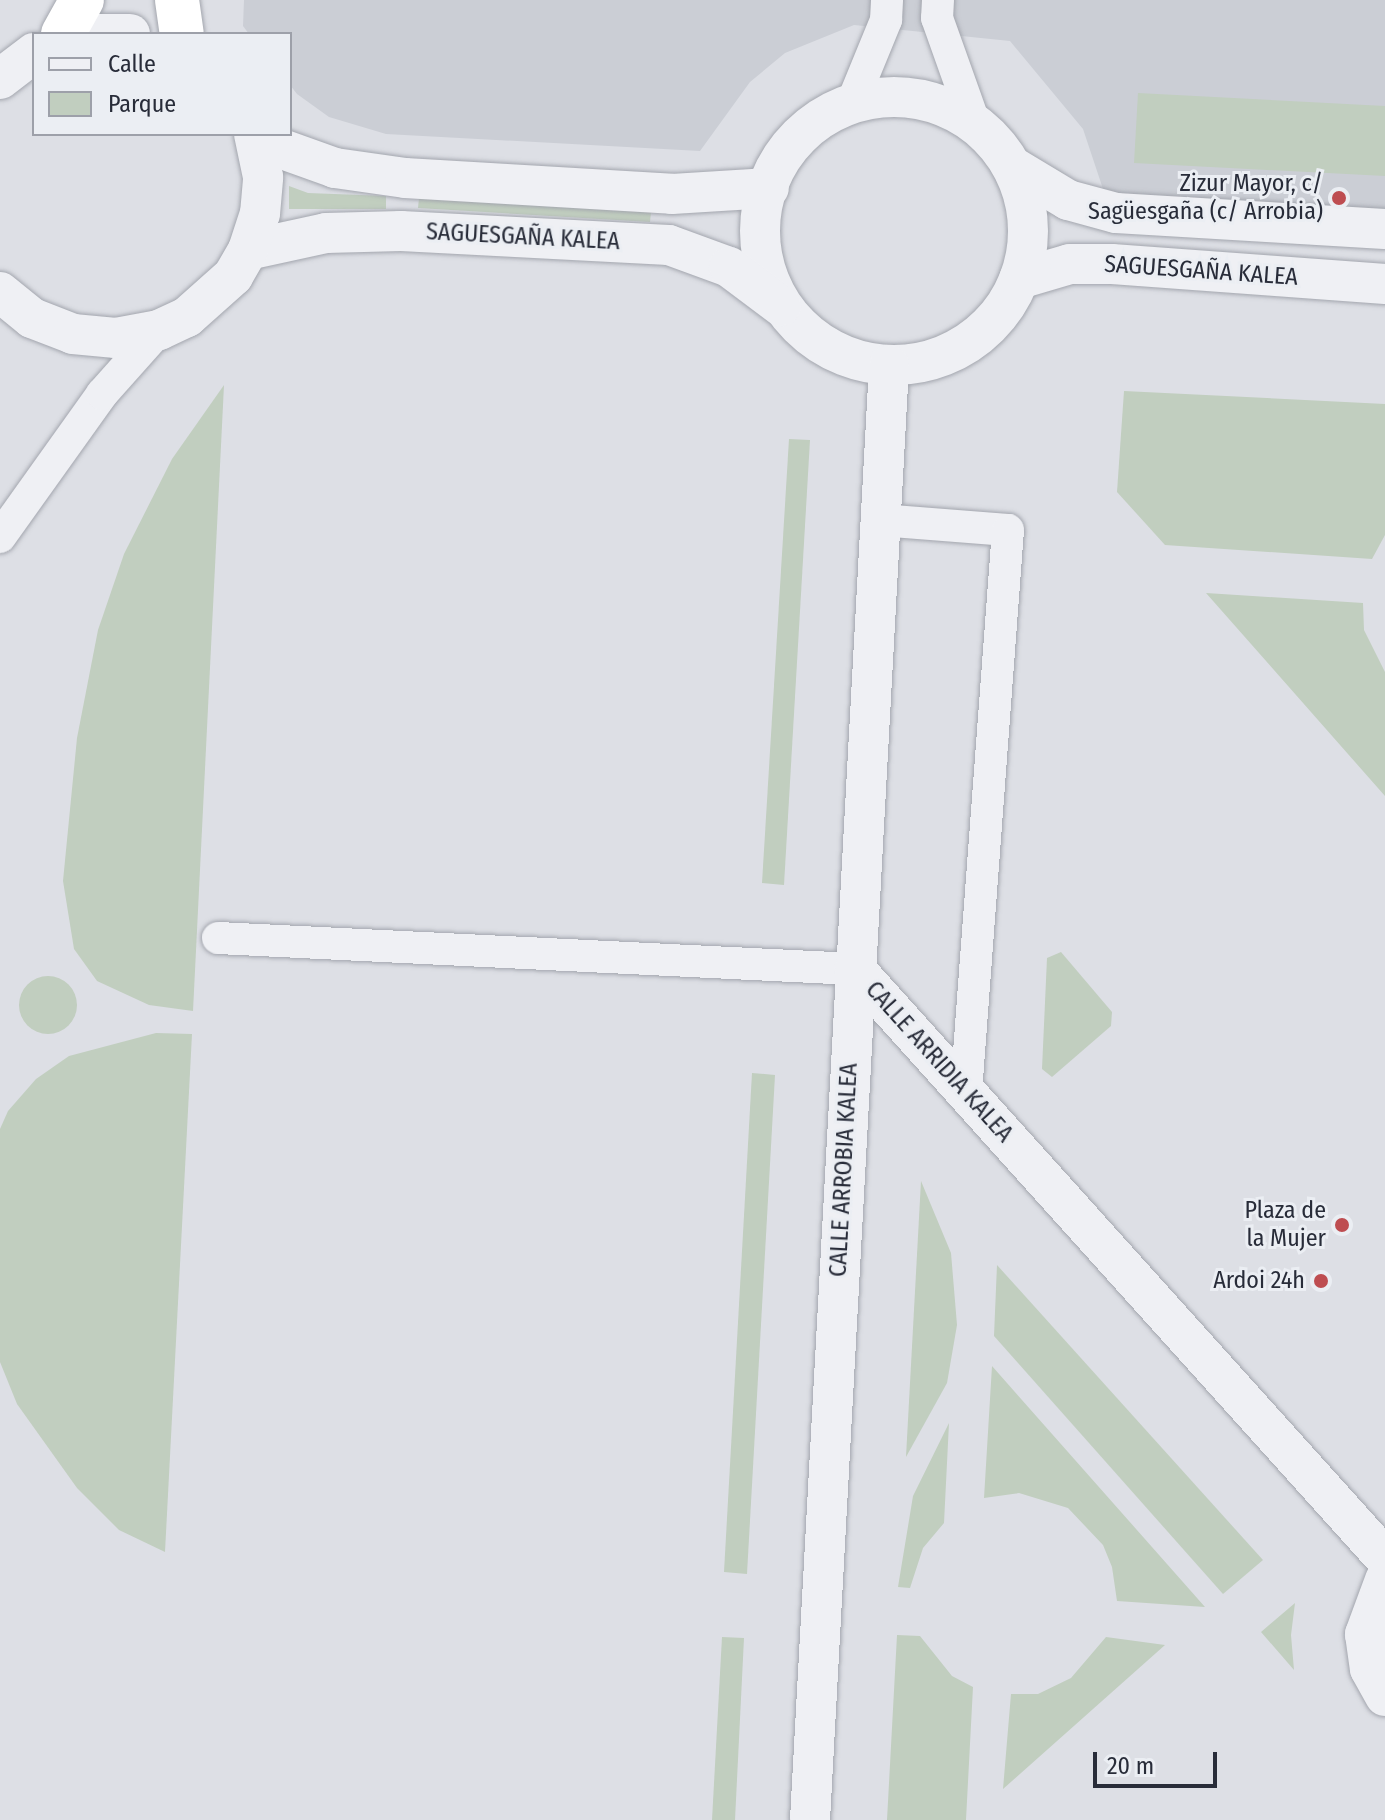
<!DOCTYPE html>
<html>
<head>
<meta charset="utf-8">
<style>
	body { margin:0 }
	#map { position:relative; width:1385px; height:1820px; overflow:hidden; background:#dddfe5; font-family:"Fira Sans Condensed",sans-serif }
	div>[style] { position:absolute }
	.built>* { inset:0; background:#cbced5 }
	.green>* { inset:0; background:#c1cebf }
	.round { border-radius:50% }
	.roads { filter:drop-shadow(0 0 2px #a3a6ae) drop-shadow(0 0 2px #a3a6ae) }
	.minor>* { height:32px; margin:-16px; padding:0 16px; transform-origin:16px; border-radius:16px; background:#eff0f4 }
	.tertiary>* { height:40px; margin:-20px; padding:0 20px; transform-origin:20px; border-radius:20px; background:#eff0f4 }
	.tertiary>.ring { margin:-20px; padding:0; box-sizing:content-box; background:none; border:40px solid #eff0f4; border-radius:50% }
	.motorway>* { height:44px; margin:-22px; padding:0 22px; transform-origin:22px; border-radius:22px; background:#fff }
	.dots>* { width:22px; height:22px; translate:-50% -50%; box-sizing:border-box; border:4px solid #ebeef3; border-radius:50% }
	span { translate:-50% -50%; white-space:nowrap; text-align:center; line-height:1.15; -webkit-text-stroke:6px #ebeef3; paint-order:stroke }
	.poi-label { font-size:24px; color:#282c39 }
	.right { translate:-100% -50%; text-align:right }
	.street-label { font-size:24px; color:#282c39 }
	.legend { position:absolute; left:32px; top:32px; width:260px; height:104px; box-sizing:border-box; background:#ebeef3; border:2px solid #9da0a9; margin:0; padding:10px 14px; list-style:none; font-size:24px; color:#282c39 }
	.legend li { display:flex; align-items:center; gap:16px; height:40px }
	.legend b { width:40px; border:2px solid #9da0a9 }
	.scale { position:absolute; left:1093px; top:1752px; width:124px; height:36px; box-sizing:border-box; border:4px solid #282c39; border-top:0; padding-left:10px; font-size:24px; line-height:28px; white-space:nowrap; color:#282c39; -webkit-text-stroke:6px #ebeef3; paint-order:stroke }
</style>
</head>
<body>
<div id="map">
	<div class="built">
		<div style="clip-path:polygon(244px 0,1385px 0,1385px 210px,1104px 192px,1083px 129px,1010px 41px,854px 25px,785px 53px,750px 82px,700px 151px,386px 134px,329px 117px,297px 94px,290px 85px,290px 34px,249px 34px,243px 26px)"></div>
	</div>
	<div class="green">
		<div style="clip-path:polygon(1138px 93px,1385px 106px,1385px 176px,1134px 163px)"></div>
		<div style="clip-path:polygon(289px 186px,308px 193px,386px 196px,386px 209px,289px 209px)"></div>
		<div style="clip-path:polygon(419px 198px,651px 212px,650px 222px,418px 208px)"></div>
		<div style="clip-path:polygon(224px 385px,193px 1011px,149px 1005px,97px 981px,74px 949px,63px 881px,77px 738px,98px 630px,124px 554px,172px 459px)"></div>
		<div style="clip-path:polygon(1124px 391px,1385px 404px,1385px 535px,1372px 559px,1165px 545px,1117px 492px)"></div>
		<div style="clip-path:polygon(789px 439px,810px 440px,784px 885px,762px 883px)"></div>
		<div style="clip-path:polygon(1206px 593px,1363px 603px,1364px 630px,1385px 672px,1385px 796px)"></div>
		<div style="clip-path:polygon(1061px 952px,1112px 1012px,1111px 1026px,1052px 1077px,1042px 1069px,1047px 958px)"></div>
		<div class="round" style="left:19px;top:976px;width:58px;height:58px"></div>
		<div style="clip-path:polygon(156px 1033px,192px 1034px,165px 1552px,119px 1530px,77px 1488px,17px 1404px,0 1362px,0 1129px,8px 1111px,36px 1079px,69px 1056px)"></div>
		<div style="clip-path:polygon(752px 1073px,775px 1075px,747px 1574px,724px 1572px)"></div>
		<div style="clip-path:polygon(921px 1181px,951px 1253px,957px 1325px,947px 1383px,906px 1457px)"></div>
		<div style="clip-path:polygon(997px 1265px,1263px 1560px,1223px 1594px,994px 1336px)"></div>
		<div style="clip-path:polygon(992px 1366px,1205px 1607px,1117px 1601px,1112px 1567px,1103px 1545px,1068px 1508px,1019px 1493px,984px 1498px)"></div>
		<div style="clip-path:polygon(949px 1423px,944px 1523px,923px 1548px,910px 1588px,898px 1587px,913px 1496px)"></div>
		<div style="clip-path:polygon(1295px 1603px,1291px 1635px,1294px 1670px,1261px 1632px)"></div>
		<div style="clip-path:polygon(897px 1635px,920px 1636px,952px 1676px,973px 1687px,966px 1820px,887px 1820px)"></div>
		<div style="clip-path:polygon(722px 1637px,744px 1638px,735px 1820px,712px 1820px)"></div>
		<div style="clip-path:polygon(1106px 1637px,1165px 1645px,1003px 1789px,1011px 1694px,1038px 1694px,1071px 1678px)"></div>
	</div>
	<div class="roads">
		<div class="minor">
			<div style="left:938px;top:0;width:18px;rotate:93deg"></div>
			<div style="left:937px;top:18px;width:110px;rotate:70.4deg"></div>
			<div style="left:852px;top:103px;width:90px;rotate:-67.7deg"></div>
			<div style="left:886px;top:20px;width:20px;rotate:-87deg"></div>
			<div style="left:880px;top:520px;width:128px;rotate:4.5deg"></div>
			<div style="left:1008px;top:530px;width:564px;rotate:94.27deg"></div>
			<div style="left:0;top:537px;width:176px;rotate:-54.5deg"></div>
			<div style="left:102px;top:394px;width:86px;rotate:-48.3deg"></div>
			<div style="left:218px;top:938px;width:638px;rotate:2.79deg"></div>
		</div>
		<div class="tertiary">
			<div style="left:89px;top:34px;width:41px"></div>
			<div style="left:0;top:79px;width:43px;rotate:-37.4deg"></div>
			<div class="ring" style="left:760px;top:97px;width:228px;height:228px"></div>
			<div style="left:257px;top:140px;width:83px;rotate:19.7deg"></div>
			<div style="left:335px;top:168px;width:71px;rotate:8.1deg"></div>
			<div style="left:405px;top:178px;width:267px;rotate:3.4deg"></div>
			<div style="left:672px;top:194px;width:97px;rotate:-3.5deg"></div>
			<div style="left:1013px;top:167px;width:64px;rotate:31deg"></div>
			<div style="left:1068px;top:200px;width:50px;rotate:15.2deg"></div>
			<div style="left:1116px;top:213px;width:269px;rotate:3.4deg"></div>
			<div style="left:248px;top:250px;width:80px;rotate:-12.3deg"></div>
			<div style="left:326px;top:233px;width:75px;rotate:-1.5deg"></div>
			<div style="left:401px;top:231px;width:268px;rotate:3deg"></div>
			<div style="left:669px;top:245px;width:64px;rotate:20.1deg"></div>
			<div style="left:729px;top:267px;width:65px;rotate:36.9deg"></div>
			<div style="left:1019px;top:279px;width:53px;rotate:-16.4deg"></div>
			<div style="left:1070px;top:264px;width:42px"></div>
			<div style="left:1112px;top:264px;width:274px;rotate:4.2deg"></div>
			<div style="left:0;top:292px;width:41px;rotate:39.1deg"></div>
			<div style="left:32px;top:318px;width:44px;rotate:21.3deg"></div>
			<div style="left:73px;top:334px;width:43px;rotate:5.3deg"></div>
			<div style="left:116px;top:338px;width:44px;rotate:-10.5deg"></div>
			<div style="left:159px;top:330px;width:31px;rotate:-25deg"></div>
			<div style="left:187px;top:317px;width:62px;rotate:-41.7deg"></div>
			<div style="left:233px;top:276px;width:30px;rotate:-60deg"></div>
			<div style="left:248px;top:250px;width:38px;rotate:-72deg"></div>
			<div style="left:260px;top:214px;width:37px;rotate:-85deg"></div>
			<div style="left:263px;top:177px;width:44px;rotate:-101.8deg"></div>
			<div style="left:855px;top:969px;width:792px;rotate:48.02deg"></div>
			<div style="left:1385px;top:1580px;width:58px;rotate:110.3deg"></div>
			<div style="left:1365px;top:1634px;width:35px;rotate:82deg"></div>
			<div style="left:1370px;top:1669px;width:31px;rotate:61deg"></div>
			<div style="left:810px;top:1820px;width:1457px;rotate:-86.89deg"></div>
		</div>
		<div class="motorway">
			<div style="left:177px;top:0;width:34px;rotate:82deg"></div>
			<div style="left:63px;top:34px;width:39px;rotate:-61deg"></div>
		</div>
	</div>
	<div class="dots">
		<div style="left:1339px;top:198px;background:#be4d51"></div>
		<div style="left:1342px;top:1225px;background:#be4d51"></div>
		<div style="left:1321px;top:1281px;background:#be4d51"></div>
	</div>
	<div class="poi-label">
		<span class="right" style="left:1323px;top:198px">Zizur Mayor, c/<br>Sagüesgaña (c/ Arrobia)</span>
		<span class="right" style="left:1326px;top:1225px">Plaza de<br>la Mujer</span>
		<span class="right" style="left:1305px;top:1281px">Ardoi 24h</span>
	</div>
	<div class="street-label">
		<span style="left:523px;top:237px;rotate:3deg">SAGUESGAÑA KALEA</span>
		<span style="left:1201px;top:271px;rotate:4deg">SAGUESGAÑA KALEA</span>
		<span style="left:939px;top:1062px;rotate:48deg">CALLE ARRIDIA KALEA</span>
		<span style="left:844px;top:1170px;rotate:-87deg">CALLE ARROBIA KALEA</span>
	</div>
	<ul class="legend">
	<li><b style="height:10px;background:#eff0f4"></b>Calle</li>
	<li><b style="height:22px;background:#c1cebf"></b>Parque</li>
	</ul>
	<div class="scale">20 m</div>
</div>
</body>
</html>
